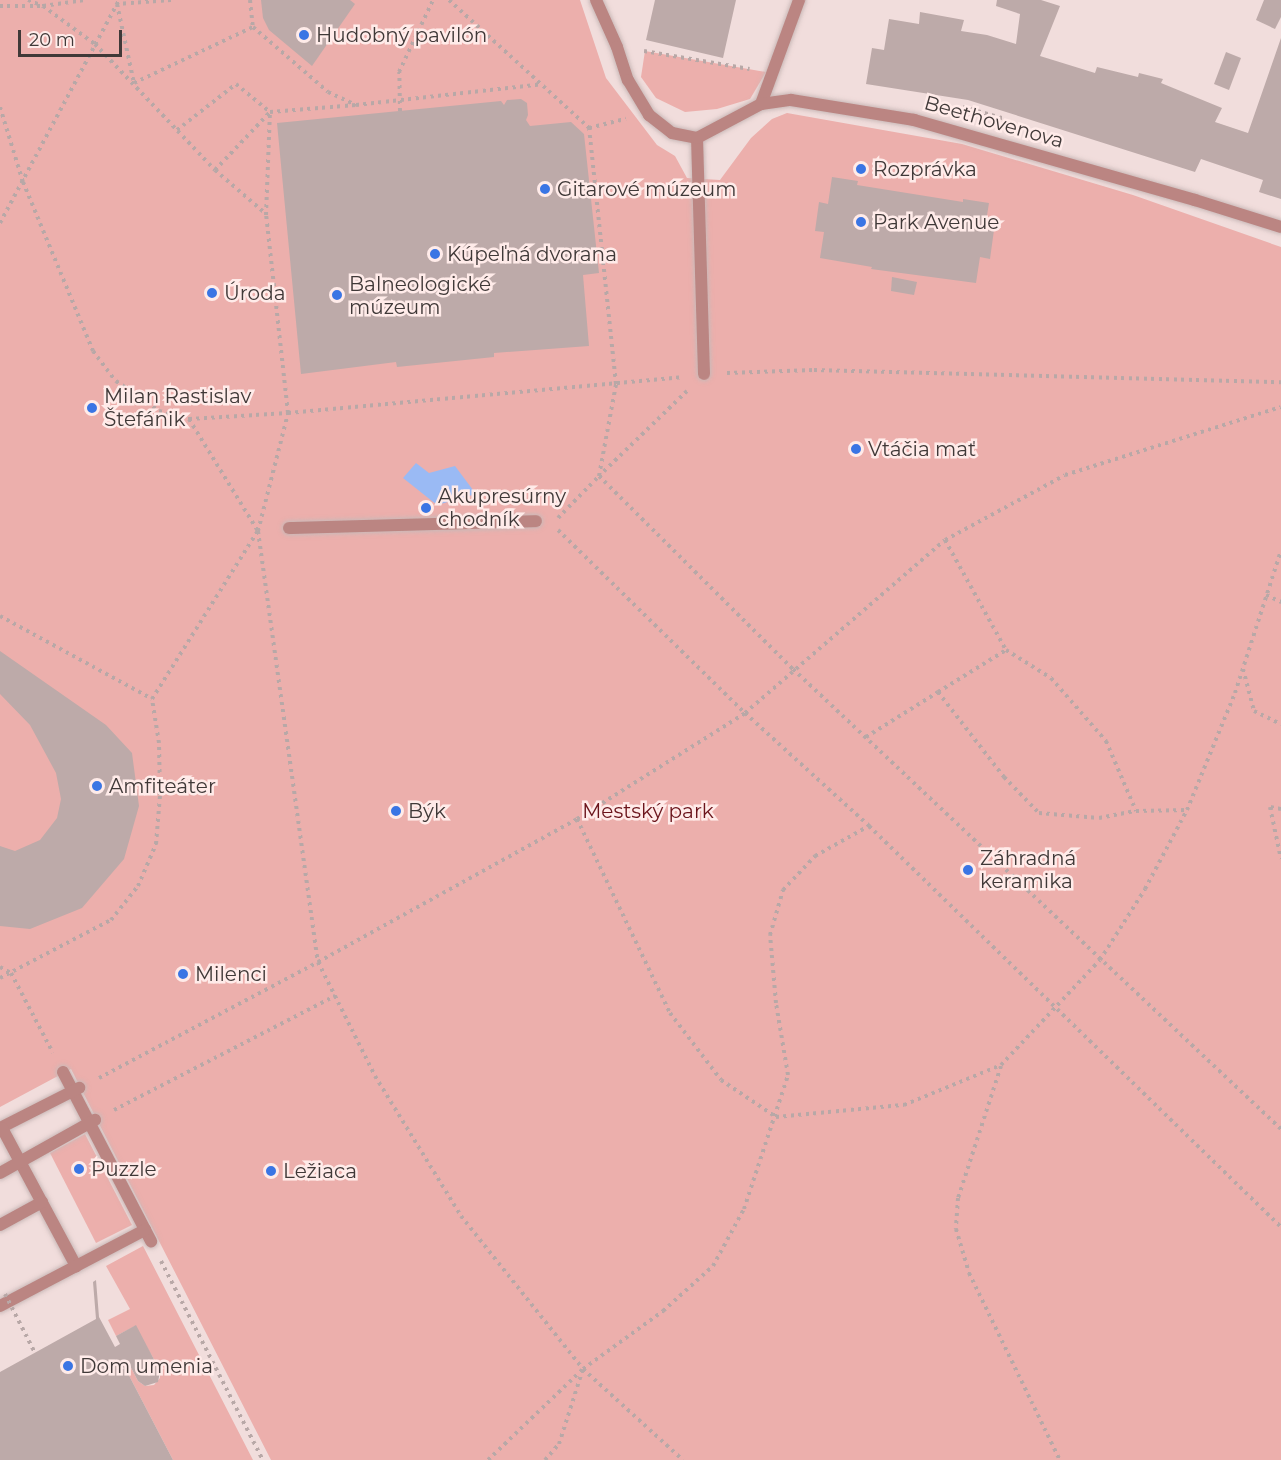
<!DOCTYPE html>
<html>
<head>
<meta charset="utf-8">
<style>
	body { margin:0 }
	#map { position:relative; width:1281px; height:1460px; overflow:hidden; background:#f1dddc; font-family:Montserrat,sans-serif }
	div>[style] { position:absolute }
	.green>* { inset:0; background:#ecafac }
	.water>* { inset:0; background:#9abaf4 }
	.building>* { inset:0; background:#bdaaa9 }
	.path>* { height:4px; margin-top:-2px; transform-origin:0; background:repeating-linear-gradient(90deg,#b8a8a7 0 3px,transparent 0 7.5px) }
	.roads { filter:drop-shadow(0 0 2px #cab9b8) drop-shadow(0 0 2px #cab9b8) }
	.lane>* { height:12px; margin:-6px; padding:0 6px; transform-origin:6px; border-radius:6px; background:#bb8582 }
	.street>* { height:12px; margin:-6px; padding:0 6px; transform-origin:6px; border-radius:6px; background:#bb8582 }
	.path-bridge>* { height:4px; margin-top:-2px; transform-origin:0; background:repeating-linear-gradient(90deg,#b8a8a7 0 3px,transparent 0 7.5px) }
	.dots>* { width:16px; height:16px; translate:-50% -50%; box-sizing:border-box; border:3px solid #ffebe9; border-radius:50% }
	span { translate:-50% -50%; white-space:nowrap; text-align:center; line-height:1.15; -webkit-text-stroke:5px #ffebe9; paint-order:stroke }
	.poi-label { font-size:20px; color:#403938 }
	.left { translate:0 -50%; text-align:left }
	.street-label { font-size:20px; color:#403938 }
	.park-label { font-size:20px; color:#6b141b }
	.scale { position:absolute; left:18px; top:30px; width:104px; height:27px; box-sizing:border-box; border:3px solid #403938; border-top:0; padding-left:8px; font-size:18px; line-height:21px; white-space:nowrap; color:#403938; -webkit-text-stroke:4px #ffebe9; paint-order:stroke }
</style>
</head>
<body>
<div id="map">
	<div class="green">
		<div style="clip-path:polygon(0 0,580px 0,606px 78px,657px 145px,675px 156px,687px 178px,720px 180px,751px 138px,772px 119px,787px 113px,962px 144px,1133px 195px,1281px 247px,1281px 1460px,271px 1460px,71px 1069px,0 1107px)"></div>
		<div style="clip-path:polygon(645px 51px,766px 72px,750px 99px,717px 109px,685px 112px,656px 98px,641px 77px)"></div>
		<div style="clip-path:polygon(85px 1134px,132px 1225px,96px 1243px,50px 1153px)"></div>
		<div style="clip-path:polygon(143px 1246px,253px 1460px,173px 1460px,122px 1362px,127px 1360px,138px 1381px,145px 1386px,154px 1385px,160px 1378px,160px 1370px,135px 1326px,116px 1336px,108px 1320px,130px 1309px,106px 1266px)"></div>
	</div>
	<div class="water">
		<div style="clip-path:polygon(416px 463px,429px 473px,455px 466px,476px 494px,437px 505px,403px 478px)"></div>
	</div>
	<div class="building">
		<div style="clip-path:polygon(261px 0,350px 0,355px 4px,312px 66px,269px 30px,263px 18px)"></div>
		<div style="clip-path:polygon(655px 0,736px 0,723px 58px,646px 40px)"></div>
		<div style="clip-path:polygon(997px 0,1041px 0,1060px 6px,1040px 56px,1095px 73px,1097px 67px,1138px 77px,1139px 73px,1163px 79px,1161px 83px,1222px 108px,1215px 122px,1248px 133px,1281px 38px,1281px 199px,1259px 192px,1263px 180px,1201px 159px,1195px 172px,968px 100px,866px 84px,872px 48px,884px 50px,889px 19px,919px 24px,920px 12px,964px 20px,961px 31px,987px 35px,1016px 44px,1020px 14px,996px 6px)"></div>
		<div style="clip-path:polygon(1264px 0,1281px 0,1281px 17px,1275px 29px,1256px 20px)"></div>
		<div style="clip-path:polygon(1226px 52px,1241px 58px,1229px 90px,1214px 84px)"></div>
		<div style="clip-path:polygon(521px 99px,527px 103px,528px 115px,526px 120px,530px 126px,571px 122px,584px 134px,599px 273px,583px 275px,589px 346px,494px 353px,494px 357px,397px 367px,396px 362px,301px 374px,277px 123px,501px 101px,504px 105px,507px 100px)"></div>
		<div style="clip-path:polygon(832px 177px,858px 181px,857px 185px,963px 202px,963px 199px,989px 203px,985px 228px,994px 230px,990px 259px,980px 257px,976px 283px,871px 269px,872px 267px,820px 258px,824px 232px,815px 231px,819px 202px,828px 204px)"></div>
		<div style="clip-path:polygon(892px 277px,917px 282px,914px 295px,891px 291px)"></div>
		<div style="clip-path:polygon(0 651px,106px 725px,132px 753px,139px 806px,124px 859px,82px 908px,30px 929px,0 926px,0 846px,15px 851px,40px 840px,57px 818px,61px 799px,56px 773px,30px 725px,0 694px)"></div>
		<div style="clip-path:polygon(96px 1280px,99px 1317px,115px 1347px,120px 1344px,116px 1336px,136px 1325px,160px 1371px,158px 1382px,145px 1386px,138px 1381px,127px 1360px,122px 1362px,173px 1460px,0 1460px,0 1372px,96px 1319px,93px 1282px)"></div>
	</div>
	<div class="path">
		<div style="left:28px;top:0;width:16px;rotate:22deg"></div>
		<div style="left:43px;top:6px;width:64px;rotate:36.2deg"></div>
		<div style="left:95px;top:44px;width:174px;rotate:46.4deg"></div>
		<div style="left:215px;top:170px;width:67px;rotate:40.8deg"></div>
		<div style="left:171px;top:0;width:54px;rotate:175.8deg"></div>
		<div style="left:117px;top:4px;width:81px;rotate:77.9deg"></div>
		<div style="left:134px;top:83px;width:132px;rotate:-25.2deg"></div>
		<div style="left:250px;top:0;width:27px;rotate:84deg"></div>
		<div style="left:253px;top:27px;width:99px;rotate:40.9deg"></div>
		<div style="left:328px;top:92px;width:31px;rotate:25deg"></div>
		<div style="left:356px;top:105px;width:187px;rotate:-6.4deg"></div>
		<div style="left:449px;top:0;width:190px;rotate:42.4deg"></div>
		<div style="left:589px;top:128px;width:38px;rotate:-14deg"></div>
		<div style="left:0;top:6px;width:43px"></div>
		<div style="left:43px;top:6px;width:42px;rotate:-8.1deg"></div>
		<div style="left:644px;top:51px;width:107px;rotate:9.7deg"></div>
		<div style="left:0;top:107px;width:78px;rotate:73deg"></div>
		<div style="left:23px;top:182px;width:183px;rotate:67.5deg"></div>
		<div style="left:93px;top:351px;width:38px;rotate:53deg"></div>
		<div style="left:116px;top:381px;width:52px;rotate:34.9deg"></div>
		<div style="left:159px;top:411px;width:31px;rotate:15deg"></div>
		<div style="left:189px;top:419px;width:99px;rotate:-3.5deg"></div>
		<div style="left:288px;top:413px;width:395px;rotate:-5.2deg"></div>
		<div style="left:963px;top:107px;width:41px;rotate:15.8deg"></div>
		<div style="left:400px;top:111px;width:39px;rotate:-91deg"></div>
		<div style="left:399px;top:72px;width:80px;rotate:-64.7deg"></div>
		<div style="left:177px;top:130px;width:75px;rotate:-37.9deg"></div>
		<div style="left:236px;top:84px;width:44px;rotate:39.5deg"></div>
		<div style="left:270px;top:112px;width:86px;rotate:-4.7deg"></div>
		<div style="left:215px;top:170px;width:80px;rotate:-46.5deg"></div>
		<div style="left:0;top:223px;width:253px;rotate:-61.9deg"></div>
		<div style="left:727px;top:373px;width:87px;rotate:-2deg"></div>
		<div style="left:814px;top:370px;width:467px;rotate:1.5deg"></div>
		<div style="left:687px;top:391px;width:122px;rotate:136deg"></div>
		<div style="left:599px;top:476px;width:274px;rotate:44.9deg"></div>
		<div style="left:793px;top:669px;width:671px;rotate:43.31deg"></div>
		<div style="left:189px;top:419px;width:132px;rotate:58.4deg"></div>
		<div style="left:258px;top:531px;width:435px;rotate:82.1deg"></div>
		<div style="left:318px;top:962px;width:127px;rotate:63.4deg"></div>
		<div style="left:375px;top:1076px;width:164px;rotate:58.4deg"></div>
		<div style="left:461px;top:1216px;width:196px;rotate:51.4deg"></div>
		<div style="left:583px;top:1369px;width:135px;rotate:42.3deg"></div>
		<div style="left:558px;top:518px;width:59px;rotate:-45.7deg"></div>
		<div style="left:599px;top:476px;width:94px;rotate:-79.5deg"></div>
		<div style="left:616px;top:384px;width:257px;rotate:-96deg"></div>
		<div style="left:558px;top:530px;width:262px;rotate:44.4deg"></div>
		<div style="left:745px;top:713px;width:168px;rotate:42.3deg"></div>
		<div style="left:869px;top:826px;width:575px;rotate:44.22deg"></div>
		<div style="left:945px;top:540px;width:126px;rotate:61deg"></div>
		<div style="left:1266px;top:595px;width:17px;rotate:25deg"></div>
		<div style="left:0;top:616px;width:173px;rotate:28.6deg"></div>
		<div style="left:1243px;top:669px;width:43px;rotate:75.3deg"></div>
		<div style="left:1254px;top:711px;width:30px;rotate:26deg"></div>
		<div style="left:938px;top:692px;width:80px;rotate:-31.7deg"></div>
		<div style="left:1006px;top:650px;width:53px;rotate:31.9deg"></div>
		<div style="left:1051px;top:678px;width:84px;rotate:48.9deg"></div>
		<div style="left:1106px;top:741px;width:76px;rotate:66.8deg"></div>
		<div style="left:866px;top:737px;width:85px;rotate:-32deg"></div>
		<div style="left:938px;top:692px;width:108px;rotate:52.2deg"></div>
		<div style="left:1004px;top:777px;width:50px;rotate:45.8deg"></div>
		<div style="left:1039px;top:813px;width:60px;rotate:4.8deg"></div>
		<div style="left:1099px;top:818px;width:38px;rotate:-11deg"></div>
		<div style="left:1136px;top:811px;width:51px;rotate:-1.1deg"></div>
		<div style="left:1281px;top:809px;width:11px;rotate:-170deg"></div>
		<div style="left:1270px;top:807px;width:53px;rotate:78.1deg"></div>
		<div style="left:577px;top:819px;width:215px;rotate:64.4deg"></div>
		<div style="left:670px;top:1013px;width:84px;rotate:52.7deg"></div>
		<div style="left:721px;top:1080px;width:66px;rotate:33.9deg"></div>
		<div style="left:776px;top:1117px;width:129px;rotate:-5.4deg"></div>
		<div style="left:904px;top:1105px;width:105px;rotate:-22.4deg"></div>
		<div style="left:1001px;top:1065px;width:144px;rotate:-46.7deg"></div>
		<div style="left:1100px;top:960px;width:84px;rotate:-57.6deg"></div>
		<div style="left:1145px;top:889px;width:89px;rotate:-62deg"></div>
		<div style="left:1187px;top:810px;width:126px;rotate:-67.7deg"></div>
		<div style="left:1235px;top:693px;width:149px;rotate:-72.1deg"></div>
		<div style="left:0;top:967px;width:13px;rotate:29deg"></div>
		<div style="left:11px;top:973px;width:90px;rotate:62.3deg"></div>
		<div style="left:0;top:978px;width:125px;rotate:-27.6deg"></div>
		<div style="left:111px;top:920px;width:43px;rotate:-51.5deg"></div>
		<div style="left:138px;top:886px;width:46px;rotate:-66.8deg"></div>
		<div style="left:156px;top:844px;width:49px;rotate:-85.3deg"></div>
		<div style="left:160px;top:795px;width:52px;rotate:-91.1deg"></div>
		<div style="left:159px;top:743px;width:45px;rotate:-99deg"></div>
		<div style="left:152px;top:699px;width:199px;rotate:-57.8deg"></div>
		<div style="left:258px;top:531px;width:122px;rotate:-75.7deg"></div>
		<div style="left:288px;top:413px;width:199px;rotate:-96.3deg"></div>
		<div style="left:266px;top:215px;width:103px;rotate:-87.8deg"></div>
		<div style="left:1001px;top:1066px;width:139px;rotate:108deg"></div>
		<div style="left:958px;top:1198px;width:31px;rotate:94deg"></div>
		<div style="left:956px;top:1229px;width:46px;rotate:73.5deg"></div>
		<div style="left:969px;top:1273px;width:208px;rotate:64.1deg"></div>
		<div style="left:99px;top:1078px;width:248px;rotate:-27.9deg"></div>
		<div style="left:318px;top:962px;width:296px;rotate:-28.9deg"></div>
		<div style="left:577px;top:819px;width:199px;rotate:-32.2deg"></div>
		<div style="left:745px;top:713px;width:264px;rotate:-40.9deg"></div>
		<div style="left:945px;top:540px;width:136px;rotate:-28.4deg"></div>
		<div style="left:1065px;top:475px;width:226px;rotate:-17.5deg"></div>
		<div style="left:114px;top:1110px;width:249px;rotate:-27.3deg"></div>
		<div style="left:161px;top:1261px;width:224px;rotate:62.9deg"></div>
		<div style="left:488px;top:1460px;width:132px;rotate:-43.8deg"></div>
		<div style="left:583px;top:1369px;width:99px;rotate:-35.9deg"></div>
		<div style="left:663px;top:1311px;width:67px;rotate:-42deg"></div>
		<div style="left:713px;top:1266px;width:65px;rotate:-61.5deg"></div>
		<div style="left:744px;top:1209px;width:141px;rotate:-71.8deg"></div>
		<div style="left:788px;top:1075px;width:73px;rotate:-99.5deg"></div>
		<div style="left:776px;top:1003px;width:68px;rotate:-95deg"></div>
		<div style="left:770px;top:935px;width:47px;rotate:-73.9deg"></div>
		<div style="left:783px;top:890px;width:47px;rotate:-46.7deg"></div>
		<div style="left:815px;top:856px;width:62px;rotate:-29.1deg"></div>
		<div style="left:545px;top:1460px;width:21px;rotate:-49deg"></div>
		<div style="left:559px;top:1444px;width:79px;rotate:-72.3deg"></div>
	</div>
	<div class="roads">
		<div class="lane">
			<div style="left:761px;top:104px;width:111px;rotate:-69.9deg"></div>
		</div>
		<div class="street">
			<div style="left:596px;top:0;width:51px;rotate:65.9deg"></div>
			<div style="left:617px;top:47px;width:35px;rotate:72deg"></div>
			<div style="left:628px;top:80px;width:41px;rotate:59deg"></div>
			<div style="left:649px;top:115px;width:29px;rotate:38deg"></div>
			<div style="left:672px;top:133px;width:25px;rotate:11deg"></div>
			<div style="left:697px;top:138px;width:236px;rotate:88.3deg"></div>
			<div style="left:697px;top:138px;width:72px;rotate:-28deg"></div>
			<div style="left:761px;top:104px;width:30px;rotate:-8deg"></div>
			<div style="left:791px;top:100px;width:125px;rotate:9.2deg"></div>
			<div style="left:914px;top:120px;width:292px;rotate:15.9deg"></div>
			<div style="left:1195px;top:200px;width:90px;rotate:17.4deg"></div>
			<div style="left:289px;top:528px;width:247px;rotate:-1.6deg"></div>
			<div style="left:63px;top:1072px;width:191px;rotate:62.5deg"></div>
			<div style="left:0;top:1128px;width:89px;rotate:-26.9deg"></div>
			<div style="left:2px;top:1128px;width:157px;rotate:61.8deg"></div>
			<div style="left:0;top:1173px;width:109px;rotate:-29.2deg"></div>
			<div style="left:0;top:1225px;width:48px;rotate:-28.7deg"></div>
			<div style="left:0;top:1306px;width:164px;rotate:-27.7deg"></div>
		</div>
	</div>
	<div class="path-bridge">
		<div style="left:5px;top:1294px;width:66px;rotate:63deg"></div>
	</div>
	<div class="dots">
		<div style="left:304px;top:35px;background:#3a75e4"></div>
		<div style="left:861px;top:169px;background:#3a75e4"></div>
		<div style="left:545px;top:189px;background:#3a75e4"></div>
		<div style="left:861px;top:222px;background:#3a75e4"></div>
		<div style="left:435px;top:254px;background:#3a75e4"></div>
		<div style="left:212px;top:293px;background:#3a75e4"></div>
		<div style="left:337px;top:295px;background:#3a75e4"></div>
		<div style="left:92px;top:408px;background:#3a75e4"></div>
		<div style="left:856px;top:449px;background:#3a75e4"></div>
		<div style="left:426px;top:508px;background:#3a75e4"></div>
		<div style="left:97px;top:786px;background:#3a75e4"></div>
		<div style="left:396px;top:811px;background:#3a75e4"></div>
		<div style="left:968px;top:870px;background:#3a75e4"></div>
		<div style="left:183px;top:974px;background:#3a75e4"></div>
		<div style="left:79px;top:1169px;background:#3a75e4"></div>
		<div style="left:271px;top:1171px;background:#3a75e4"></div>
		<div style="left:68px;top:1366px;background:#3a75e4"></div>
	</div>
	<div class="poi-label">
		<span class="left" style="left:316px;top:35px">Hudobný pavilón</span>
		<span class="left" style="left:873px;top:169px">Rozprávka</span>
		<span class="left" style="left:557px;top:189px">Gitarové múzeum</span>
		<span class="left" style="left:873px;top:222px">Park Avenue</span>
		<span class="left" style="left:447px;top:254px">Kúpeľná dvorana</span>
		<span class="left" style="left:349px;top:296px">Balneologické<br>múzeum</span>
		<span class="left" style="left:224px;top:293px">Úroda</span>
		<span class="left" style="left:104px;top:408px">Milan Rastislav<br>Štefánik</span>
		<span class="left" style="left:868px;top:449px">Vtáčia mať</span>
		<span class="left" style="left:438px;top:508px">Akupresúrny<br>chodník</span>
		<span class="left" style="left:109px;top:786px">Amfiteáter</span>
		<span class="left" style="left:408px;top:811px">Býk</span>
		<span class="left" style="left:980px;top:870px">Záhradná<br>keramika</span>
		<span class="left" style="left:195px;top:974px">Milenci</span>
		<span class="left" style="left:91px;top:1169px">Puzzle</span>
		<span class="left" style="left:283px;top:1171px">Ležiaca</span>
		<span class="left" style="left:80px;top:1366px">Dom umenia</span>
	</div>
	<div class="street-label">
		<span style="left:994px;top:122px;rotate:16deg">Beethovenova</span>
	</div>
	<div class="park-label">
		<span style="left:648px;top:811px">Mestský park</span>
	</div>
	<div class="scale">20 m</div>
</div>
</body>
</html>
